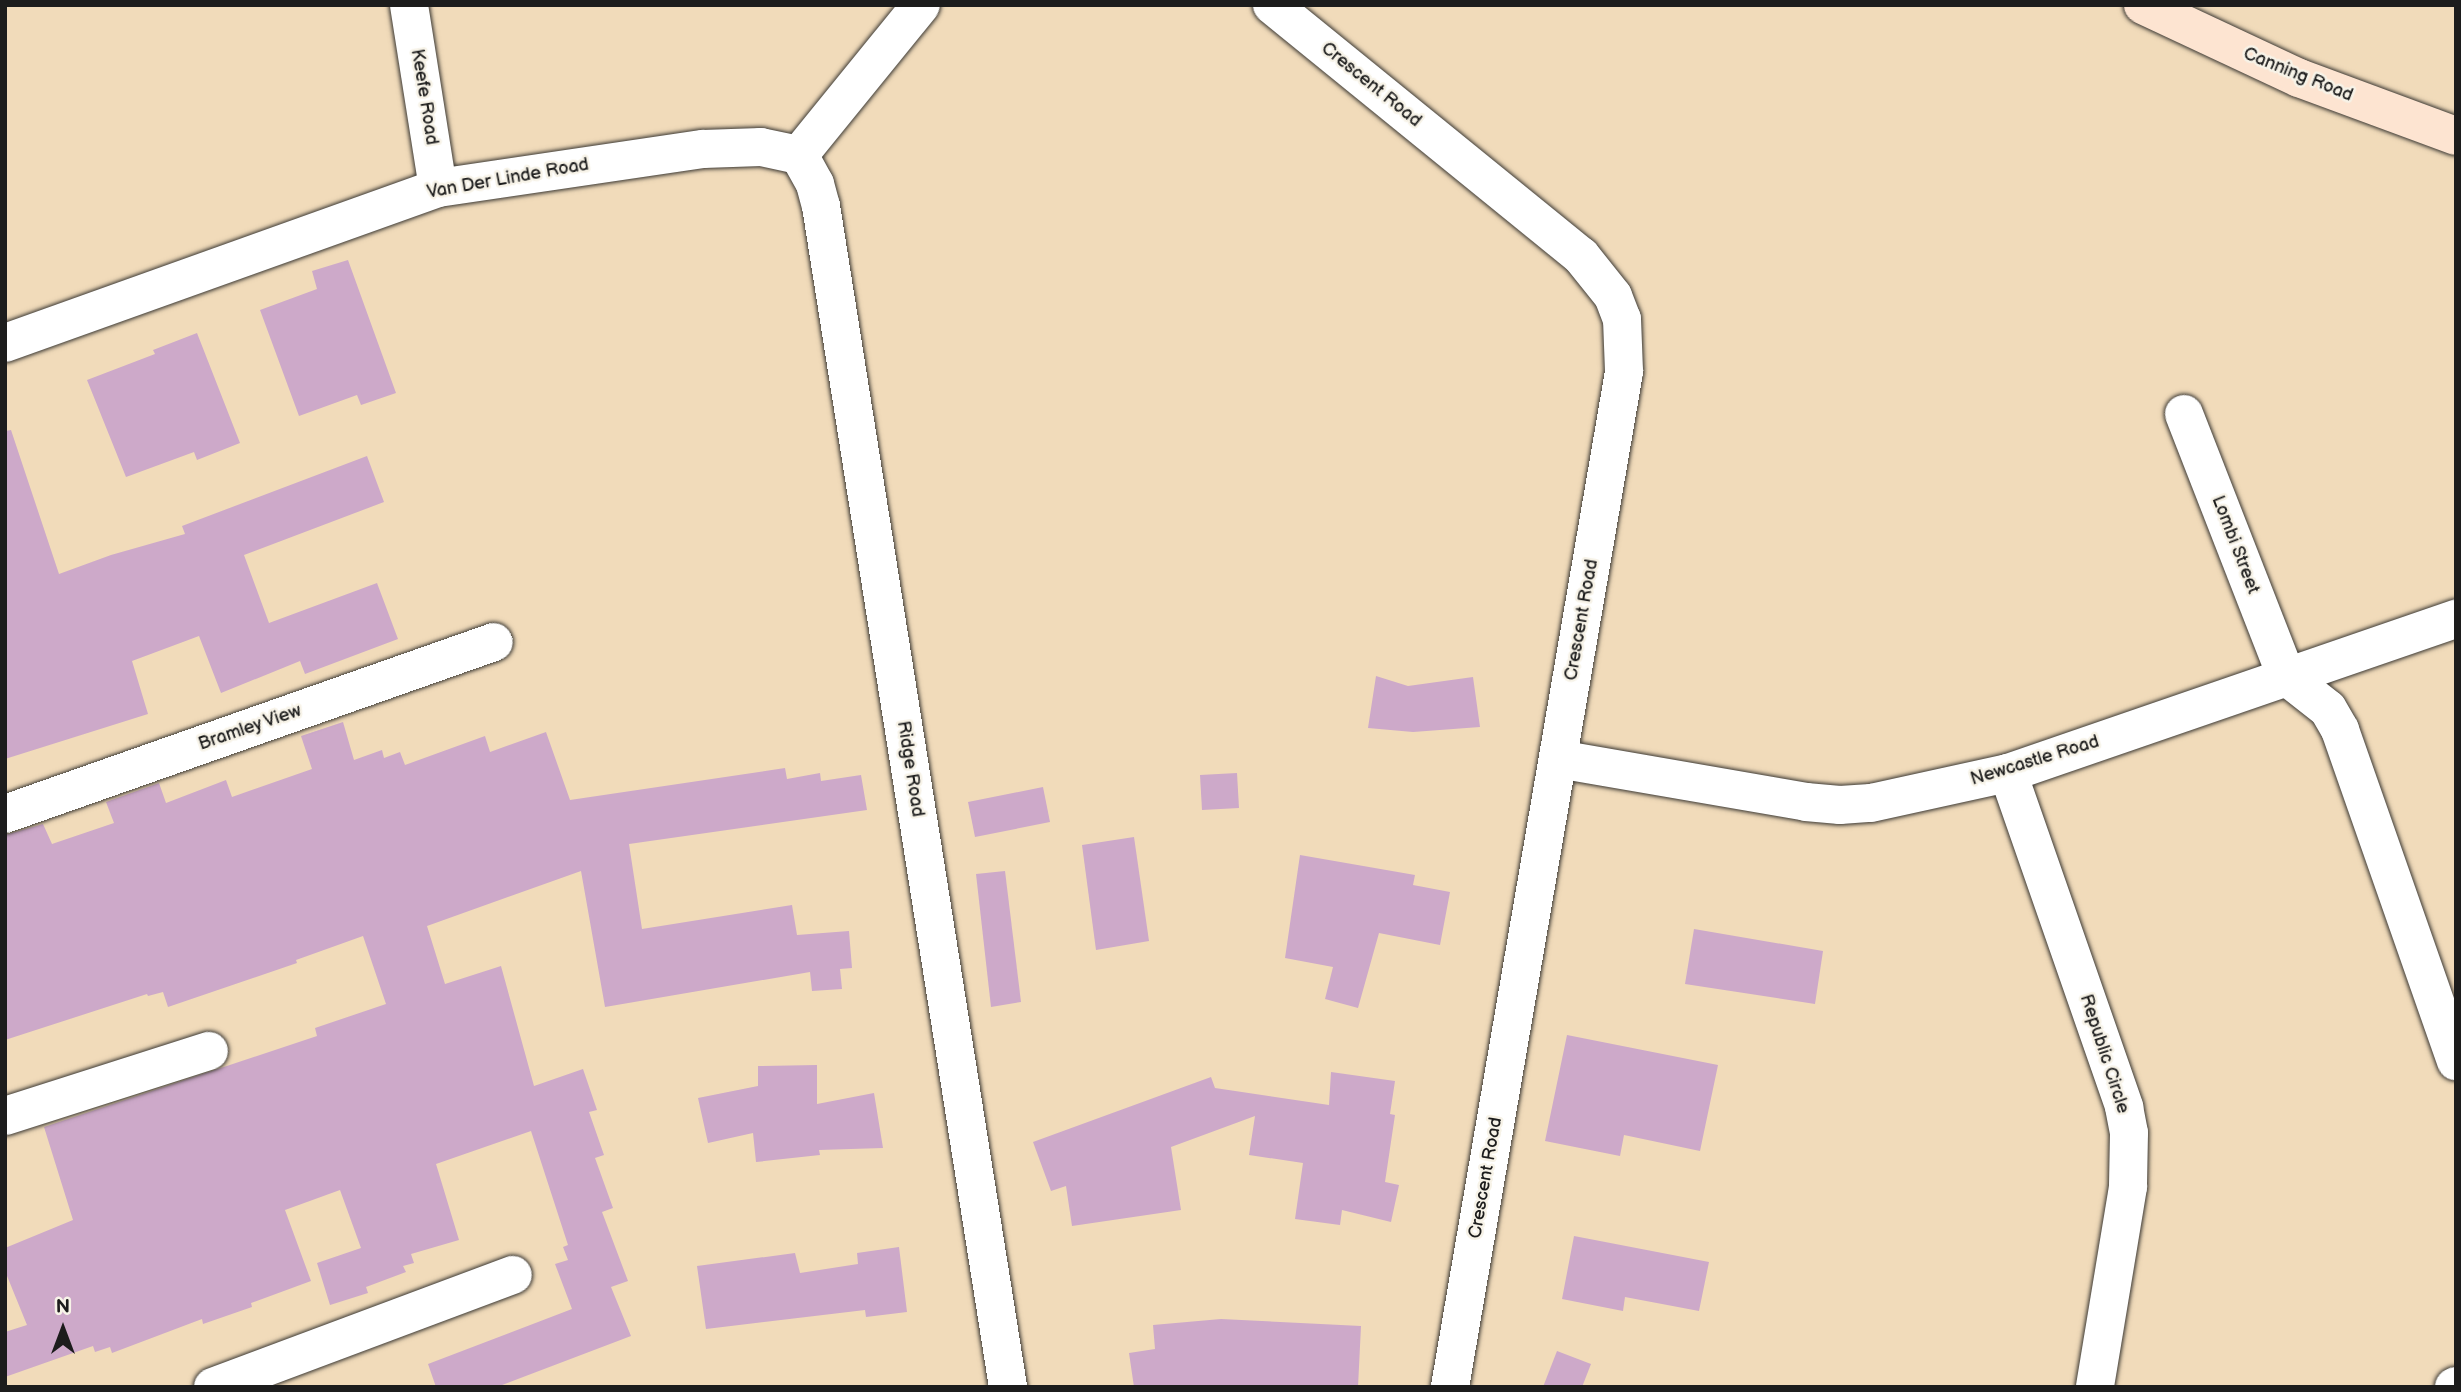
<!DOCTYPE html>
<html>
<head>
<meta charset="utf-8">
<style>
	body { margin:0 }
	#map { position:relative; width:2461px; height:1392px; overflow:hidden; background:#f1dbba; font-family:"Balsamiq Sans",sans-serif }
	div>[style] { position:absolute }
	.building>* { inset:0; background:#cda9c9 }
	.roads { filter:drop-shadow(0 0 2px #3c3934) drop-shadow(0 0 2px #3c3934) }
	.minor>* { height:38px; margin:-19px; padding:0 19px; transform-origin:19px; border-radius:19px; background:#fff }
	.secondary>* { height:38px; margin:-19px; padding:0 19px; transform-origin:19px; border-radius:19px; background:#fde4d1 }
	span { translate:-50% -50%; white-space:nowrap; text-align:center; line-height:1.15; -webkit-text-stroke:5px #f7f3e8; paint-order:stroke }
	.street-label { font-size:18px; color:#1c1c1c }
	.frame { position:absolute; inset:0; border:7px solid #1c1c1c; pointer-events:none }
	.north { position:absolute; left:28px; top:1294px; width:70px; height:70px; -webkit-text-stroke:5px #f7f3e8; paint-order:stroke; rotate:0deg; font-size:19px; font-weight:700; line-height:28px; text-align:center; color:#1c1c1c }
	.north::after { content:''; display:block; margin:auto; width:24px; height:32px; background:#1c1c1c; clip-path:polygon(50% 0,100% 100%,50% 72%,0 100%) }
</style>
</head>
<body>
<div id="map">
	<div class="building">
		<div style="clip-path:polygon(348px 260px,396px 393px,361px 405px,357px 395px,299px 416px,260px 310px,317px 289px,312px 271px)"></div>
		<div style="clip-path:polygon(197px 333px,240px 443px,197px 460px,194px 452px,126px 477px,87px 380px,155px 354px,153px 350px)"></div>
		<div style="clip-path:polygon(11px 430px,59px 574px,111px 555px,185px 534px,182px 526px,367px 456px,384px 502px,244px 555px,269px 623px,377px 583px,398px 639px,305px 674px,300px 661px,221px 693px,199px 636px,132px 661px,148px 714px,5px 759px,5px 431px)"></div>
		<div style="clip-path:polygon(1376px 676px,1408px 686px,1473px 677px,1480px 727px,1413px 732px,1368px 728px)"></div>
		<div style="clip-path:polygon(343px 722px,354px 760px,382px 750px,384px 758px,400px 752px,405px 765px,485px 736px,490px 752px,546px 732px,570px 800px,785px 768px,787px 779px,820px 773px,821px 781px,861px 775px,867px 810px,629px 844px,642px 929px,792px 905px,797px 935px,849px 931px,852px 968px,840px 969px,842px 989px,812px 991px,810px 972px,605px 1007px,581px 871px,427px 926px,445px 984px,501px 966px,534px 1086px,583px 1069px,597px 1110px,589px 1112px,604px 1155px,595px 1158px,613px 1208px,602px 1212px,628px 1281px,611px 1287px,631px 1336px,497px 1387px,436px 1387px,428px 1364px,572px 1309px,555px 1264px,568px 1260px,563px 1247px,568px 1245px,531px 1131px,436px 1164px,459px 1240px,411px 1254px,414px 1263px,403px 1266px,406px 1272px,366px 1287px,368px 1293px,330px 1305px,317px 1263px,361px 1248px,340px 1190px,285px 1210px,311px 1281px,251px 1303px,252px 1307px,203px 1324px,202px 1319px,112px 1353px,110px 1347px,95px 1352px,93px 1346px,5px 1377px,5px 1332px,27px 1325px,5px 1271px,5px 1248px,73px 1220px,44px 1127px,317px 1036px,315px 1028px,386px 1004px,363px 936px,296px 960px,297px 963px,168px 1007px,163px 992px,148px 996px,147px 994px,5px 1040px,5px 835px,43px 824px,52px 844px,114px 823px,106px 802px,159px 783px,166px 803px,226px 780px,232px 797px,312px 769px,301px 736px)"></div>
		<div style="clip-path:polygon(1237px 773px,1239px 808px,1202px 810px,1200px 775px)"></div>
		<div style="clip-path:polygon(1043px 787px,1050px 822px,975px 837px,968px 802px)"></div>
		<div style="clip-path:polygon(1134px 837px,1149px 941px,1096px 950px,1082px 845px)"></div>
		<div style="clip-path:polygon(1300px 855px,1415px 875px,1413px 885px,1450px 892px,1440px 945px,1379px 933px,1358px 1008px,1325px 999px,1333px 967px,1285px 958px)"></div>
		<div style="clip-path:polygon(1005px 871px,1021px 1002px,991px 1007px,976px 874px)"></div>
		<div style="clip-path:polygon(1694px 929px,1823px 951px,1815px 1004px,1685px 984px)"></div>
		<div style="clip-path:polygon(1567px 1035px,1718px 1065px,1700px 1151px,1624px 1135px,1620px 1156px,1545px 1141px)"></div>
		<div style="clip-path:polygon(817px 1065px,817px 1104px,874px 1093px,883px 1148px,819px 1150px,820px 1155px,756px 1162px,753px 1133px,708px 1143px,698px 1098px,758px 1086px,758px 1066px)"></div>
		<div style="clip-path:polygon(1331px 1072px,1395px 1081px,1390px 1114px,1395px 1115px,1385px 1182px,1399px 1185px,1391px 1222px,1342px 1210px,1340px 1225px,1295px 1219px,1303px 1163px,1249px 1155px,1255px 1116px,1171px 1147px,1181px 1210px,1072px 1226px,1066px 1186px,1051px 1191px,1033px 1142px,1211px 1077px,1215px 1088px,1329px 1105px)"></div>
		<div style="clip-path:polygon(1574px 1236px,1709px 1262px,1699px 1311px,1625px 1297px,1623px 1311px,1562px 1299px)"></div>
		<div style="clip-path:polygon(899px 1247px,907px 1312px,866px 1317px,865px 1310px,706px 1329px,697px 1266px,795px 1253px,800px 1273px,858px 1264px,857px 1253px)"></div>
		<div style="clip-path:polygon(1221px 1319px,1361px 1326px,1358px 1387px,1134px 1387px,1129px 1353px,1155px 1349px,1153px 1325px)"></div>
		<div style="clip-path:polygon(1557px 1351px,1591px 1364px,1582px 1387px,1543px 1387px)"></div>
	</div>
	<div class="roads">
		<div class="minor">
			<div style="left:409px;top:5px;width:185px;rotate:81deg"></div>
			<div style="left:1272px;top:5px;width:398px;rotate:39.1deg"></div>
			<div style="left:1581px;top:256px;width:51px;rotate:51.3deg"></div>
			<div style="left:1613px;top:296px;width:25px;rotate:69deg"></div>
			<div style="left:1622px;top:319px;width:53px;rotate:87.8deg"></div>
			<div style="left:1624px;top:372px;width:1030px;rotate:99.73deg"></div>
			<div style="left:799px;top:155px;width:33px;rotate:61deg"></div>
			<div style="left:815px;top:184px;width:23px;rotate:75deg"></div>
			<div style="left:821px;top:206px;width:1196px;rotate:81deg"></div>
			<div style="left:5px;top:343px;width:460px;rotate:-19.7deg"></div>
			<div style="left:438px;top:188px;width:268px;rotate:-8.4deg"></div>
			<div style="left:703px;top:149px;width:58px;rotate:-2deg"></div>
			<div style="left:761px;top:147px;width:39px;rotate:12deg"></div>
			<div style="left:799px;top:155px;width:193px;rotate:-50.9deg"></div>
			<div style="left:2184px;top:414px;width:281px;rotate:68.7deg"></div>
			<div style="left:2286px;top:676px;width:53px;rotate:38.2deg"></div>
			<div style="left:2328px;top:709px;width:24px;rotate:60deg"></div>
			<div style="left:2340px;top:730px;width:351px;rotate:70.7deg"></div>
			<div style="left:1558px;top:759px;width:252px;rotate:9.8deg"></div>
			<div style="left:1806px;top:802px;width:34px;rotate:5deg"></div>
			<div style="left:1840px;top:805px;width:31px;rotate:-4deg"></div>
			<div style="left:1871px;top:803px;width:140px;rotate:-12.4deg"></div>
			<div style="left:2008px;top:773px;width:474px;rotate:-19deg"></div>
			<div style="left:2008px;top:773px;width:354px;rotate:70.8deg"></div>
			<div style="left:2124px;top:1107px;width:26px;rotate:79deg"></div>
			<div style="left:2129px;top:1133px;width:54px;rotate:91.1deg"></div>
			<div style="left:2128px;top:1187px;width:203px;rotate:99.4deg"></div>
			<div style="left:5px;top:814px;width:518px;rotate:-19.38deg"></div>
			<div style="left:5px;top:1116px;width:214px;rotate:-17.7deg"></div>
			<div style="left:213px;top:1387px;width:320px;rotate:-20.5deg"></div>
			<div style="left:2454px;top:1387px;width:2px;rotate:-27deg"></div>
		</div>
		<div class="secondary">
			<div style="left:2143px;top:5px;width:172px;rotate:25.1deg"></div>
			<div style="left:2299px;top:78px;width:167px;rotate:20.3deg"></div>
		</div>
	</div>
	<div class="street-label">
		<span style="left:2298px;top:75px;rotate:22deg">Canning Road</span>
		<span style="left:1371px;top:85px;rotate:39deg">Crescent Road</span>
		<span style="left:424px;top:97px;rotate:81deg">Keefe Road</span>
		<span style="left:508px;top:179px;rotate:-10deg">Van Der Linde Road</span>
		<span style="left:2235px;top:545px;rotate:69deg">Lombi Street</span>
		<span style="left:1582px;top:620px;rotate:-80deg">Crescent Road</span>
		<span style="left:250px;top:728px;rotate:-19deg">Bramley View</span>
		<span style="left:2035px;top:761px;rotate:-17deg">Newcastle Road</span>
		<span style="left:910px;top:769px;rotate:81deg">Ridge Road</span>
		<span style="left:2104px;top:1054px;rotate:72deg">Republic Circle</span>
		<span style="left:1486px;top:1178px;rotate:-80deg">Crescent Road</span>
	</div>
	<div class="frame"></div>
	<div class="north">N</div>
</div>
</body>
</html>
